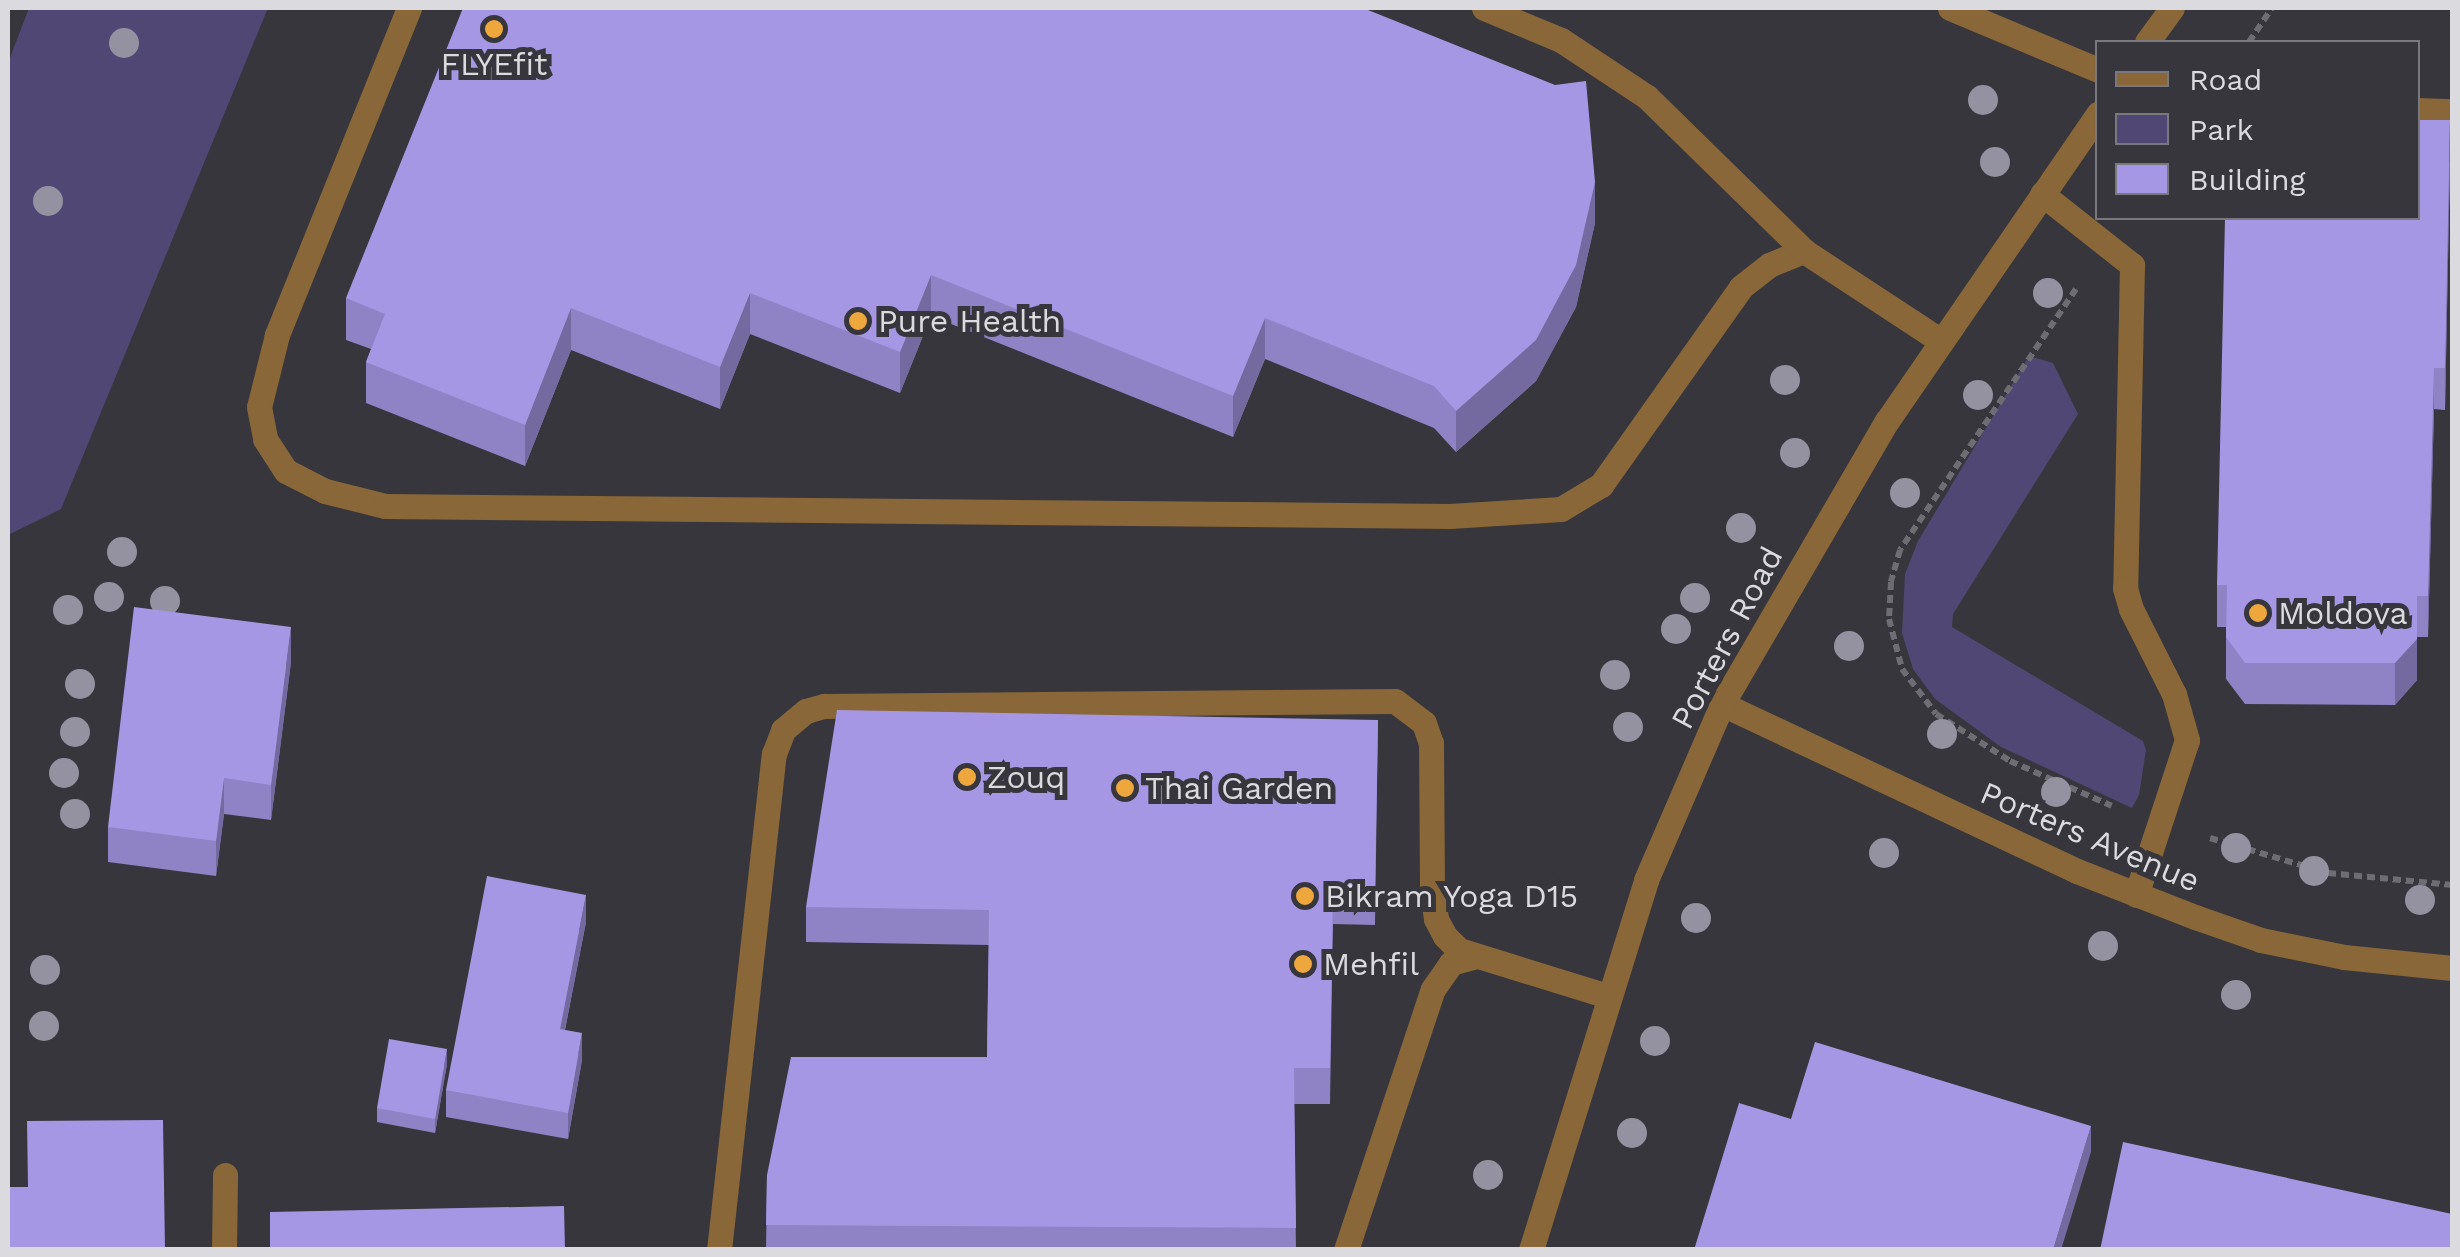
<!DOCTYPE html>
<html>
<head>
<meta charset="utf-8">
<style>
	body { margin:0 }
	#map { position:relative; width:2460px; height:1257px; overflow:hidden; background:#37363c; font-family:"Work Sans",sans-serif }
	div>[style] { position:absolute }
	.green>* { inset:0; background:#504774 }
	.path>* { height:6px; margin-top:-3px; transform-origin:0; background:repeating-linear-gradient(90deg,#6e6d73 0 8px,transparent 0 13px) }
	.minor>* { height:25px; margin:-12.5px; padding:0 12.5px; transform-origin:12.5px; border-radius:12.5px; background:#896738 }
	.trees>* { width:30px; height:30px; margin:-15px; border-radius:50%; background:#9492a1 }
	.wall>* { inset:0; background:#8f82c5 }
	.shaded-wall>* { inset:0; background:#746aa0 }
	.building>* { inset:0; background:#a697e5 }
	.dots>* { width:28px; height:28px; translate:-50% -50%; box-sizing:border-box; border:5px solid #37363c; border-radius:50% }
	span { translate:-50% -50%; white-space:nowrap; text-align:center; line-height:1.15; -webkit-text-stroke:10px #37363c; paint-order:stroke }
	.poi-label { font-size:32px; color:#dbdade }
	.left { translate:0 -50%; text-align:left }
	.street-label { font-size:32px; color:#dbdade }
	.frame { position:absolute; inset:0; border:10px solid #dbdade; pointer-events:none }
	.legend { position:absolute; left:2095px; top:40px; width:325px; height:180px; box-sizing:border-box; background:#37363c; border:2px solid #79787d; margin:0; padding:12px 18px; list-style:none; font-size:30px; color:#dbdade }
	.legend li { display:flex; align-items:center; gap:20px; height:50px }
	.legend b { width:50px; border:2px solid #79787d }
</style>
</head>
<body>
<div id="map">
	<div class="green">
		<div style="clip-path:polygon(29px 8px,268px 8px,61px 509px,8px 535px,8px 63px)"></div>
		<div style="clip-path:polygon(2029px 356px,2053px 363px,2078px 414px,1953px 614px,1952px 627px,2143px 741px,2146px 750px,2139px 795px,2132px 808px,2001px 747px,1935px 699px,1913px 669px,1902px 633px,1905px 574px,1918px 541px)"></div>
	</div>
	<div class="path">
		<div style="left:2249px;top:42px;width:41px;rotate:-55.9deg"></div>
		<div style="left:2076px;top:289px;width:315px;rotate:124deg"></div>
		<div style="left:1900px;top:550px;width:33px;rotate:106deg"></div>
		<div style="left:1891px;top:582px;width:37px;rotate:93deg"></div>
		<div style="left:1889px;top:619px;width:52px;rotate:75.4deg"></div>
		<div style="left:1902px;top:669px;width:56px;rotate:52.9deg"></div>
		<div style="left:1936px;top:714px;width:88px;rotate:32.4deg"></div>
		<div style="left:2010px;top:761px;width:111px;rotate:23.8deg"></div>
		<div style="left:2210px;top:838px;width:123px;rotate:16.5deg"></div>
		<div style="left:2328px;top:873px;width:125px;rotate:5.5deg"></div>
	</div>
	<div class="minor">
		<div style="left:409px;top:8px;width:353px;rotate:112deg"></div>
		<div style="left:277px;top:335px;width:74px;rotate:104deg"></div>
		<div style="left:259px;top:407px;width:33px;rotate:79deg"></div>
		<div style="left:265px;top:439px;width:38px;rotate:57deg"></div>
		<div style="left:286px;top:471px;width:44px;rotate:27.1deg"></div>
		<div style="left:325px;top:491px;width:62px;rotate:14deg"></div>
		<div style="left:385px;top:506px;width:1065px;rotate:0.54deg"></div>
		<div style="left:1450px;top:516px;width:111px;rotate:-3.6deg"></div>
		<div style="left:1561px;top:509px;width:47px;rotate:-31deg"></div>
		<div style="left:1601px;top:485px;width:242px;rotate:-54.7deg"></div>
		<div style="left:1741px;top:287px;width:36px;rotate:-38deg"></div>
		<div style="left:1769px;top:265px;width:38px;rotate:-22deg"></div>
		<div style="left:1484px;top:8px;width:83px;rotate:22.6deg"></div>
		<div style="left:1561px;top:40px;width:103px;rotate:33.5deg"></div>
		<div style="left:1647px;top:97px;width:220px;rotate:44.4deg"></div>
		<div style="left:1804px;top:251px;width:164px;rotate:33.3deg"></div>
		<div style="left:1950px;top:8px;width:160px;rotate:22.7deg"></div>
		<div style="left:2147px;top:42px;width:42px;rotate:-53.7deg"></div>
		<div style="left:2418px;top:110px;width:34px;rotate:2deg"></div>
		<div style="left:2042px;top:194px;width:115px;rotate:38.3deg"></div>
		<div style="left:2132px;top:265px;width:323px;rotate:91.2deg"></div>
		<div style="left:2125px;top:588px;width:22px;rotate:74deg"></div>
		<div style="left:2131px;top:609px;width:95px;rotate:63.2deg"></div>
		<div style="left:2174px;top:694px;width:48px;rotate:74.2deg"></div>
		<div style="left:2187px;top:740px;width:163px;rotate:108.2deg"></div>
		<div style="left:1722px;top:704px;width:392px;rotate:25.2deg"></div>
		<div style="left:2077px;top:871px;width:127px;rotate:21.3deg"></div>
		<div style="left:2195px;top:917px;width:70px;rotate:19.2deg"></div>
		<div style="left:2261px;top:940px;width:85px;rotate:11.6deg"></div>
		<div style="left:2344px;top:957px;width:109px;rotate:5.8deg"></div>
		<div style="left:224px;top:1250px;width:75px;rotate:-89.2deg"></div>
		<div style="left:719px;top:1250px;width:499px;rotate:-83.7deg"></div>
		<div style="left:774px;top:754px;width:26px;rotate:-69deg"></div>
		<div style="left:783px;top:730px;width:30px;rotate:-40deg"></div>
		<div style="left:806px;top:711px;width:19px;rotate:-16deg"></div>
		<div style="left:824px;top:706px;width:571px;rotate:-0.5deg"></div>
		<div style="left:1395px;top:701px;width:36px;rotate:37deg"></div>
		<div style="left:1424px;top:723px;width:21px;rotate:71deg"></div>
		<div style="left:1431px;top:743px;width:150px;rotate:89.6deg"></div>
		<div style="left:1432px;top:893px;width:26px;rotate:81deg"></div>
		<div style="left:1436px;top:919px;width:19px;rotate:62deg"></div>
		<div style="left:1445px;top:936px;width:20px;rotate:45deg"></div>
		<div style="left:1459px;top:950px;width:156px;rotate:17.2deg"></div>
		<div style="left:1346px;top:1250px;width:275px;rotate:-71.6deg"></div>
		<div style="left:1433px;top:989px;width:32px;rotate:-55deg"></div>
		<div style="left:1451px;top:963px;width:27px;rotate:-15deg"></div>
		<div style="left:1531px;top:1250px;width:387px;rotate:-72.7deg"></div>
		<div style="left:1646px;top:880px;width:192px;rotate:-66.6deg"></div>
		<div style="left:1722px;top:704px;width:328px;rotate:-59.8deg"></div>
		<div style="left:1887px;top:421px;width:373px;rotate:-55.5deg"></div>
	</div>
	<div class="trees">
		<div style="left:124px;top:43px"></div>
		<div style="left:1983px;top:100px"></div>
		<div style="left:1995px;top:162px"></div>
		<div style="left:48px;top:201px"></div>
		<div style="left:2048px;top:293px"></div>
		<div style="left:1785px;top:380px"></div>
		<div style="left:1978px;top:395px"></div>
		<div style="left:1795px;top:453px"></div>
		<div style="left:1905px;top:493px"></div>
		<div style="left:1741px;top:528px"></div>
		<div style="left:122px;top:552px"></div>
		<div style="left:109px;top:597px"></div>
		<div style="left:1695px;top:598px"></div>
		<div style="left:165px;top:601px"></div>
		<div style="left:68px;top:610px"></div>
		<div style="left:1676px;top:629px"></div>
		<div style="left:1849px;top:646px"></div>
		<div style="left:1615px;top:675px"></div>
		<div style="left:80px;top:684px"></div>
		<div style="left:1628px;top:727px"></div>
		<div style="left:75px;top:732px"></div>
		<div style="left:1942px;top:734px"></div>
		<div style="left:64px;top:773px"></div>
		<div style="left:2056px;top:792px"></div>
		<div style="left:75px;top:814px"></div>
		<div style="left:2236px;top:848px"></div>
		<div style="left:1884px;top:853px"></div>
		<div style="left:2314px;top:871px"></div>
		<div style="left:2420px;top:900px"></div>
		<div style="left:1696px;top:918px"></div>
		<div style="left:2103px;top:946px"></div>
		<div style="left:45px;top:970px"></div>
		<div style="left:2236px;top:995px"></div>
		<div style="left:44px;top:1026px"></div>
		<div style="left:1655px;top:1041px"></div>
		<div style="left:1632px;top:1133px"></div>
		<div style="left:1488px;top:1175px"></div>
	</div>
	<div class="wall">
		<div style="clip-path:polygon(2450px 162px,2445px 410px,2434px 409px,2428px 637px,2417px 637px,2417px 680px,2395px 705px,2245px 704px,2226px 679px,2226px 627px,2217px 627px,2217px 585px)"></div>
		<div style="clip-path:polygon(1595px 223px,1576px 307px,1536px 381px,1456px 452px,1434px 428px,1265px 359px,1233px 437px,931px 316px,900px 393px,750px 334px,720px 409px,571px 350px,525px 466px,366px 403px,366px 362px,371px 349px,346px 340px,346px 298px)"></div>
		<div style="clip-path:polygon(291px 662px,271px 820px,224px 814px,216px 876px,108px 862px,108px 827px)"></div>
		<div style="clip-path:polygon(1378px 720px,1375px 925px,1333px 924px,1330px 1104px,1294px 1104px,1296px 1250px,766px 1250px,767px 1175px,987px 1057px,989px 945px,806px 942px,806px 907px)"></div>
		<div style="clip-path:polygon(586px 922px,565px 1030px,582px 1060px,568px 1139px,446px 1117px,446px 1090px)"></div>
		<div style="clip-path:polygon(447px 1064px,435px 1133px,377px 1122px,377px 1108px)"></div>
	</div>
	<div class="shaded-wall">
		<div style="clip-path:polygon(2450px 120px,2450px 162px,2445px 410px,2445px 368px)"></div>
		<div style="clip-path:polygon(1595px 182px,1595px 223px,1576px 307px,1536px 381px,1456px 452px,1456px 411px)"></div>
		<div style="clip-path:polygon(931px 275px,931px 316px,900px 393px,900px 352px)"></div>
		<div style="clip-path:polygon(750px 293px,750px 334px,720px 409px,720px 367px)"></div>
		<div style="clip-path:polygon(571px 308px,571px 350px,525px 466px,525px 425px)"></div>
		<div style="clip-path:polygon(1265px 318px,1265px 359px,1233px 437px,1233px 396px)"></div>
		<div style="clip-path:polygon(2434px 368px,2434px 409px,2428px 637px,2428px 596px)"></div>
		<div style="clip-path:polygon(2417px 596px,2417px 680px,2395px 705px,2395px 663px)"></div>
		<div style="clip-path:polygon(291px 627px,291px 662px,271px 820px,271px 785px)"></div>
		<div style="clip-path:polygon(224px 778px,224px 814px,216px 876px,216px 841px)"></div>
		<div style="clip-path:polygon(586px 895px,586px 922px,560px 1055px,560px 1029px)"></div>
		<div style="clip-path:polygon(582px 1033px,582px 1060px,568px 1139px,568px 1113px)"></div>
		<div style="clip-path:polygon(447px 1049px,447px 1064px,435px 1133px,435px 1119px)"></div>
		<div style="clip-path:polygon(2091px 1126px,2091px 1152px,2061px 1250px,2053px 1250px)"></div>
	</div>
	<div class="building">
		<div style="clip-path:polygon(463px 8px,1363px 8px,1555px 85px,1586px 81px,1595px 182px,1576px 265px,1536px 340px,1456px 411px,1434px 386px,1265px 318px,1233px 396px,931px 275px,900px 352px,750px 293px,720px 367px,571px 308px,525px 425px,366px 362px,385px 314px,346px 298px)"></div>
		<div style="clip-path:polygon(2418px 120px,2450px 120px,2445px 368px,2434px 368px,2428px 596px,2417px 596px,2417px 639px,2395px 663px,2245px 663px,2226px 637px,2227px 585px,2217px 585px,2225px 218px,2418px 218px)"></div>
		<div style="clip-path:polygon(134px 607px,291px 627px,271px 785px,224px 778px,216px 841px,108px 827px)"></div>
		<div style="clip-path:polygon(837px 710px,1378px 720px,1375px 889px,1333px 889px,1330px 1068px,1294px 1068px,1296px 1228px,766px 1225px,767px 1175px,791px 1057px,987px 1057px,989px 910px,806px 907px)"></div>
		<div style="clip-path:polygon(487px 876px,586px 895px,560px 1029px,582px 1033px,568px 1113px,446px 1090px)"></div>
		<div style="clip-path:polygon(389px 1039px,447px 1049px,435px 1119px,377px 1108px)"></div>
		<div style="clip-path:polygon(1815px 1042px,2091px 1126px,2053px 1250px,1694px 1250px,1739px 1103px,1791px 1119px)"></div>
		<div style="clip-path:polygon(163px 1120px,165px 1250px,8px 1250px,8px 1187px,28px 1187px,27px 1121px)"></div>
		<div style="clip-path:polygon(2123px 1142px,2452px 1214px,2452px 1250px,2100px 1250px)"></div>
		<div style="clip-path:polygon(564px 1206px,565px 1250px,270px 1250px,270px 1212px)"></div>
	</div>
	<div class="dots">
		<div style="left:494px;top:29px;background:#eea73d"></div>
		<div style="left:858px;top:321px;background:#eea73d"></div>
		<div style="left:2258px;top:613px;background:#eea73d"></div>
		<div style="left:967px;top:777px;background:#eea73d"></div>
		<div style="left:1125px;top:788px;background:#eea73d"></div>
		<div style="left:1305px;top:896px;background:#eea73d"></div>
		<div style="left:1303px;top:964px;background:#eea73d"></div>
	</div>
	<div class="poi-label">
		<span style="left:494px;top:64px">FLYEfit</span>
		<span class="left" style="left:878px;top:321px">Pure Health</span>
		<span class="left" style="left:2278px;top:613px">Moldova</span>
		<span class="left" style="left:987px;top:777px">Zouq</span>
		<span class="left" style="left:1145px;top:788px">Thai Garden</span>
		<span class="left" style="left:1325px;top:896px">Bikram Yoga D15</span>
		<span class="left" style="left:1323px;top:964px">Mehfil</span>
	</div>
	<div class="street-label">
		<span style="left:1727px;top:638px;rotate:-62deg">Porters Road</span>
		<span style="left:2090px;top:837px;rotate:23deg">Porters Avenue</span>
	</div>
	<div class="frame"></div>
	<ul class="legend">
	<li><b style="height:12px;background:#896738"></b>Road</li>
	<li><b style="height:28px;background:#504774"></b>Park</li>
	<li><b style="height:28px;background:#a697e5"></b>Building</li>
	</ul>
</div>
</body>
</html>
